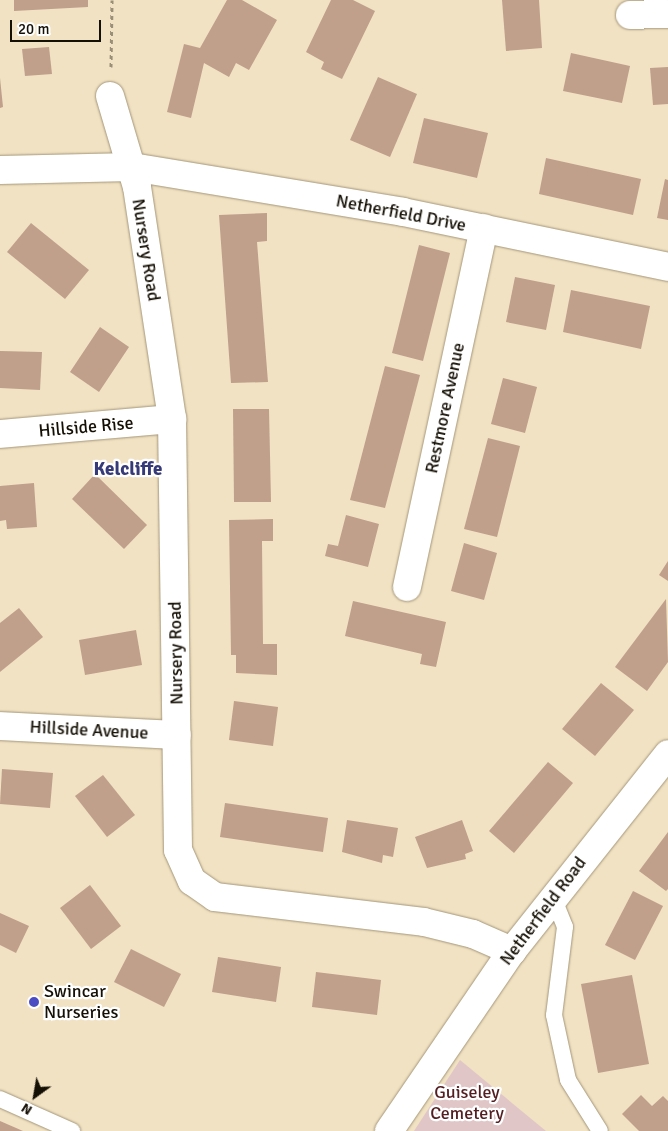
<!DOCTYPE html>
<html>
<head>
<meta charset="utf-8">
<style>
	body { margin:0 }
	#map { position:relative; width:668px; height:1131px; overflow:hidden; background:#f1e2c3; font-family:Signika,sans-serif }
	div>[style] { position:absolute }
	.green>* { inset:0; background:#e0c6c6 }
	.building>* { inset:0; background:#c09f8b }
	.path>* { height:3px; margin-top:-1.5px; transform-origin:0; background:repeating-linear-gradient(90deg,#9a8f78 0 4px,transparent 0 8px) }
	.roads { filter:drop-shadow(0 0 1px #a49679) drop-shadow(0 0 1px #a49679) }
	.service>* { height:16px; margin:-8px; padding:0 8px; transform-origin:8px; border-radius:8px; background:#fff }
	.minor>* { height:28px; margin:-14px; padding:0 14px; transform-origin:14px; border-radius:14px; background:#fff }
	.dots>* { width:14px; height:14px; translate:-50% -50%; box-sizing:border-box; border:2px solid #fff; border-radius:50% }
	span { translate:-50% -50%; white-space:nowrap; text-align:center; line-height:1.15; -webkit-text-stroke:4.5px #fff; paint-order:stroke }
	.street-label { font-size:18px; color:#151005 }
	.poi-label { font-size:18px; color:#151005 }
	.left { translate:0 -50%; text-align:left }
	.park-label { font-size:18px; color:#521e22 }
	.neighbourhood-label { font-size:19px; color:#363b77; font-weight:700 }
	.north { position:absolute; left:10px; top:1071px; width:50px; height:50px; -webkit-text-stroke:4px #fff; paint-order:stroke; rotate:212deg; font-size:14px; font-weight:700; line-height:20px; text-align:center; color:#151005 }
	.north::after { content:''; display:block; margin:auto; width:18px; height:22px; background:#151005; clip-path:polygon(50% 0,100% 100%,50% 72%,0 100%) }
	.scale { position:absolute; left:10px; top:20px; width:91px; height:22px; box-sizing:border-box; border:2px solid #151005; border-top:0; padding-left:6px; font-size:15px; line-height:18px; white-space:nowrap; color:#151005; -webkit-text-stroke:4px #fff; paint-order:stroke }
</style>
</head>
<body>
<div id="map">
	<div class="green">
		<div style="clip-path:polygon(460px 1060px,546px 1131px,414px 1131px)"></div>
	</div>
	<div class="building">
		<div style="clip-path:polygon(14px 0,88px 0,88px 7px,14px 11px)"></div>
		<div style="clip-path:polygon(227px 0,242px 0,277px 20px,249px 70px,236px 63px,229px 77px,204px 63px,191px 118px,167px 112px,184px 44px,200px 48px)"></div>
		<div style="clip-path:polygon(331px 0,353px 0,375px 11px,342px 79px,321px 69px,324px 62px,306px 52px)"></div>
		<div style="clip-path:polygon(502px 0,539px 0,542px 48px,506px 51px)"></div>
		<div style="clip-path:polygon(49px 47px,52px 74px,25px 76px,22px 49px)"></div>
		<div style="clip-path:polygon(571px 53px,630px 66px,622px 103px,563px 91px)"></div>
		<div style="clip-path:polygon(668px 67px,668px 104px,653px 105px,650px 68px)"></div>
		<div style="clip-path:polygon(378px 77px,417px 94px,390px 157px,350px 140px)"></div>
		<div style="clip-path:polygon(0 78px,3px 107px,0 108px)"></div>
		<div style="clip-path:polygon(424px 118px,488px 133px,477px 178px,413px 163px)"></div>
		<div style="clip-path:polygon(546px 158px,641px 179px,633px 215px,539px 194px)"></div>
		<div style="clip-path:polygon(665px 179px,668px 180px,668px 220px,657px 218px)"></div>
		<div style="clip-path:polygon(267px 213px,267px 241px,257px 242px,268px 382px,231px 383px,219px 215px)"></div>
		<div style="clip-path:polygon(31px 223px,89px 270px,65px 299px,7px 252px)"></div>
		<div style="clip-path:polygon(419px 245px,450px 253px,423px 361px,392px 353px)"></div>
		<div style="clip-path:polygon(515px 277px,555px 285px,546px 330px,506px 322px)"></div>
		<div style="clip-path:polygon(571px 290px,650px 306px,641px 349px,563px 332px)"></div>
		<div style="clip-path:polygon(100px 327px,129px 347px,99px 392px,70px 372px)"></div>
		<div style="clip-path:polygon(0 351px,42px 352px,40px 390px,0 388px)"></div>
		<div style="clip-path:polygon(385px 366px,420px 375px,385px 508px,350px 500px)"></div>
		<div style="clip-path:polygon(503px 378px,537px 387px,525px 433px,491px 424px)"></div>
		<div style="clip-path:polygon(233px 409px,269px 409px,271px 502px,234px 502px)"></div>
		<div style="clip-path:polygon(488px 438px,520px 446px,497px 537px,464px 529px)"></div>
		<div style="clip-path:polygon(95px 474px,147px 525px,124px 549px,72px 499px)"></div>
		<div style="clip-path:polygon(34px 483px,37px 527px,7px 529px,6px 520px,0 521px,0 486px)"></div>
		<div style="clip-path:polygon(346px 515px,379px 524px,368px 567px,325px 556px,328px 544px,338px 546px)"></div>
		<div style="clip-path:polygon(273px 519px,273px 541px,262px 541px,263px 644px,277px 644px,277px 675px,236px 673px,236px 655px,231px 655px,229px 520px)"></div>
		<div style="clip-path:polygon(464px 543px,497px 553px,484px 600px,451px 591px)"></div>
		<div style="clip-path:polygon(668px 561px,668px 581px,659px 575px)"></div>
		<div style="clip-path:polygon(666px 599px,668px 662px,647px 691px,615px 667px)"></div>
		<div style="clip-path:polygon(353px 601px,446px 622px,436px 667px,420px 664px,422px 654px,345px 636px)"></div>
		<div style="clip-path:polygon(19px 608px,43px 637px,0 672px,0 623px)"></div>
		<div style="clip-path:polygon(136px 630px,142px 665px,85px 675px,79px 640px)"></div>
		<div style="clip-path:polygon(601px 683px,634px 710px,595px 756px,562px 729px)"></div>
		<div style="clip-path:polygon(234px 701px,278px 707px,273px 746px,229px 740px)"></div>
		<div style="clip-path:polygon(548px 762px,573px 783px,514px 853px,489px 831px)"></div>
		<div style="clip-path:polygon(2px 769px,53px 773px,50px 808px,0 804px)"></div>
		<div style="clip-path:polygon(103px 775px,135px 815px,107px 837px,75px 796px)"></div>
		<div style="clip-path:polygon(225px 803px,328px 818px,323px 852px,220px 837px)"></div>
		<div style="clip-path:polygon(347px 820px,398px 828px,393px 857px,383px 855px,382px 863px,342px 852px)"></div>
		<div style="clip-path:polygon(462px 820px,473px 851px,465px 854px,466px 859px,427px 868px,415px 837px)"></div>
		<div style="clip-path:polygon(668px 832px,668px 889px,666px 891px,639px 871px)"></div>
		<div style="clip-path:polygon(90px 885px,121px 926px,91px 949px,60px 908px)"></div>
		<div style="clip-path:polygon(633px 891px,663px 906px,635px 960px,605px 945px)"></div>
		<div style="clip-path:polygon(0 913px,29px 926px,16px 953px,0 945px)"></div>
		<div style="clip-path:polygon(131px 949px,181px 974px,164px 1007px,114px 982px)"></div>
		<div style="clip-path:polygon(218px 957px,281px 967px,276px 1002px,212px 992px)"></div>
		<div style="clip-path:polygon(316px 972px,381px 980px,377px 1015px,312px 1007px)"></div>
		<div style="clip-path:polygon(632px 975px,649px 1064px,598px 1073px,581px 984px)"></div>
		<div style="clip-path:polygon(641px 1095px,652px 1106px,663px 1096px,668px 1101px,668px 1131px,639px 1131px,622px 1114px)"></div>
		<div style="clip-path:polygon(0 1121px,23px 1131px,0 1131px)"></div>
	</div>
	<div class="path">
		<div style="left:111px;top:67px;width:67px;rotate:-89.1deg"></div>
	</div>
	<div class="roads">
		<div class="service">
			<div style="left:553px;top:897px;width:32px;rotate:68deg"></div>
			<div style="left:565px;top:927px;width:89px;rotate:97.1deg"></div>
			<div style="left:554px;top:1015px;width:66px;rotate:77.8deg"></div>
			<div style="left:568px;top:1080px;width:60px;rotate:57.9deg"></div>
			<div style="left:0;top:1099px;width:79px;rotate:24deg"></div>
		</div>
		<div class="minor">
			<div style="left:630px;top:15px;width:38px;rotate:-2deg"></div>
			<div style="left:110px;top:96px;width:95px;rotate:73.5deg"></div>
			<div style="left:137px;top:187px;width:235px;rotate:81.4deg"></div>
			<div style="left:172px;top:419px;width:431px;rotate:89.2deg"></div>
			<div style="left:178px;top:850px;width:34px;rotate:66deg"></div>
			<div style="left:192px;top:881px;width:28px;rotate:35deg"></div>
			<div style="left:215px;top:897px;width:210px;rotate:6.8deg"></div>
			<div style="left:424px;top:922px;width:50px;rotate:13.8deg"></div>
			<div style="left:473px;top:934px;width:43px;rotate:23.6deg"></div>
			<div style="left:0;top:170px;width:132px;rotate:-1.3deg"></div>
			<div style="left:132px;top:167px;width:275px;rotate:9.4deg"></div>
			<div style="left:403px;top:212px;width:271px;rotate:11.7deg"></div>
			<div style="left:0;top:434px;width:173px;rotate:-5deg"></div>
			<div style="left:407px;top:587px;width:367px;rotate:-77.9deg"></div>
			<div style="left:0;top:726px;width:177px;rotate:2.9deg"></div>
			<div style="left:389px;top:1131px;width:218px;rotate:-55.7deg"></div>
			<div style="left:512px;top:951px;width:251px;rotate:-51.6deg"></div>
		</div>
	</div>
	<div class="dots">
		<div style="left:34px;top:1002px;background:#4b4cc2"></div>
	</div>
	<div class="street-label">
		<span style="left:401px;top:213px;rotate:11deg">Netherfield Drive</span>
		<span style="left:146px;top:250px;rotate:81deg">Nursery Road</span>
		<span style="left:445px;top:408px;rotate:-78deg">Restmore Avenue</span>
		<span style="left:86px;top:427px;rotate:-5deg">Hillside Rise</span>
		<span style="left:176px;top:653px;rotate:-91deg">Nursery Road</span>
		<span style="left:89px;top:730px;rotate:3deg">Hillside Avenue</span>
		<span style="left:543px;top:911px;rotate:-53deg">Netherfield Road</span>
	</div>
	<div class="poi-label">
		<span class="left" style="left:44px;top:1002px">Swincar<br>Nurseries</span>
	</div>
	<div class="park-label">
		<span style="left:467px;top:1103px">Guiseley<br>Cemetery</span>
	</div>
	<div class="neighbourhood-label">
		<span style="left:128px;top:470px">Kelcliffe</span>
	</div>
	<div class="north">N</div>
	<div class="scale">20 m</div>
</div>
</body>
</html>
